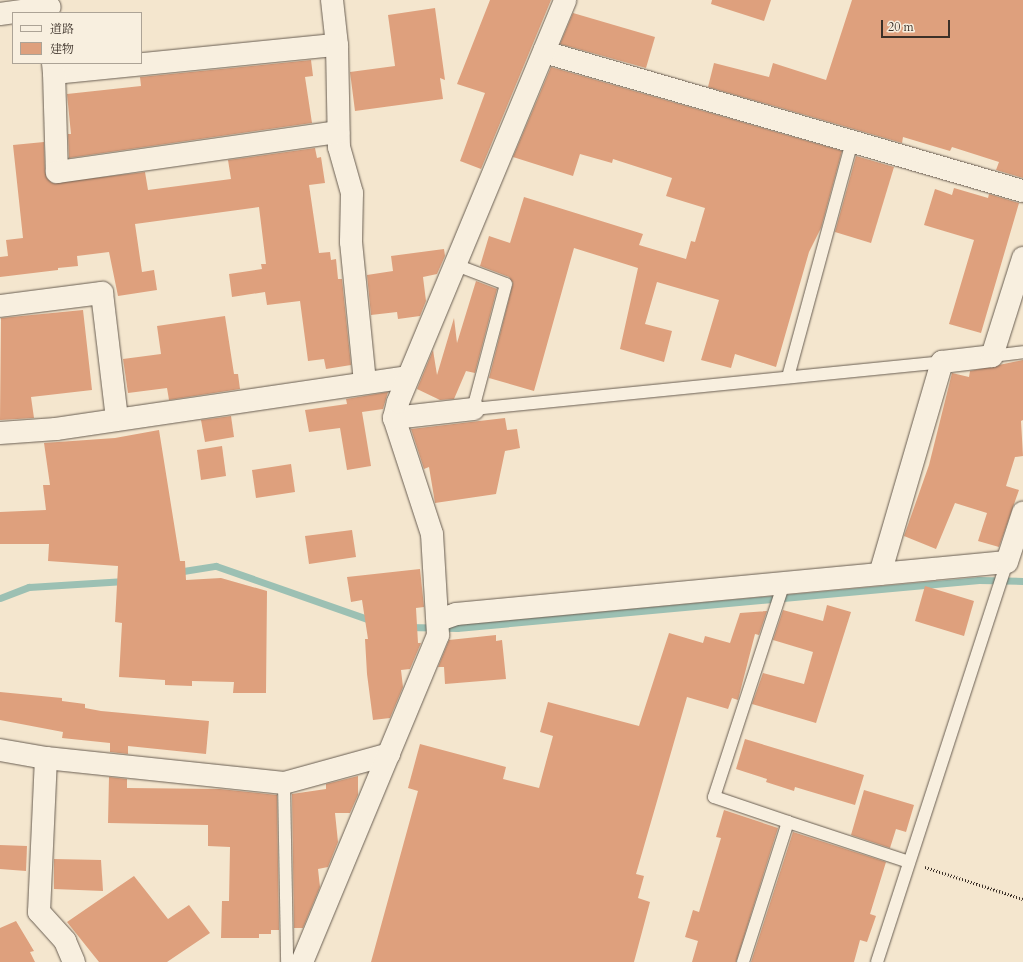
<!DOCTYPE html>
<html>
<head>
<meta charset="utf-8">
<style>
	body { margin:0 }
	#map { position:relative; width:1023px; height:962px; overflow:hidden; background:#f4e6ce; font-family:Cardo,"Noto Serif JP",serif }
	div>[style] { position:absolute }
	.stream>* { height:7px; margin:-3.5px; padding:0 3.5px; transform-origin:3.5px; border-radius:3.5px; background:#9cc0b3 }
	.building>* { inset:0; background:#dea07d }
	.path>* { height:2.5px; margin-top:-1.25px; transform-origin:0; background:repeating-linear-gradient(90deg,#3b3028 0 1px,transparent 0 3px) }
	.roads { filter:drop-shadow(0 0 1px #695e52) drop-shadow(0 0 1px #695e52) }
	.service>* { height:12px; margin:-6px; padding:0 6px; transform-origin:6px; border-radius:6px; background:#f8efdf }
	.minor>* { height:22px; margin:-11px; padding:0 11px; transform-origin:11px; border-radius:11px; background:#f8efdf }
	span { translate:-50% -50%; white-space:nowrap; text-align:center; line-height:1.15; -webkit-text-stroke:3px #f8efdf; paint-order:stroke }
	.legend { position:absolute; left:12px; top:12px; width:130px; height:52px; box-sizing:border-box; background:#f8efdf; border:1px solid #aca396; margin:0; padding:5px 7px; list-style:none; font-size:12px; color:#3b3028 }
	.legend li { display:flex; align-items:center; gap:8px; height:20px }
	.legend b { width:20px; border:1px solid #aca396 }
	.scale { position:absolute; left:881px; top:20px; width:69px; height:18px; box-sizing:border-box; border:2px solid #3b3028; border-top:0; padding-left:5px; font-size:12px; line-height:14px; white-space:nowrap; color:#3b3028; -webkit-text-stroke:3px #f8efdf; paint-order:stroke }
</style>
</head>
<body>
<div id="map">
	<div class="stream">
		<div style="left:177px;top:572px;width:39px;rotate:-9deg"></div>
		<div style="left:216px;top:566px;width:166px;rotate:19.3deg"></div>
		<div style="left:0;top:598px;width:31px;rotate:-21deg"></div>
		<div style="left:29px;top:587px;width:96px;rotate:-3.6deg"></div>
		<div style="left:408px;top:627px;width:49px;rotate:1.2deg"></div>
		<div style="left:457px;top:628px;width:524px;rotate:-5.25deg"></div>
		<div style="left:979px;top:580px;width:44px;rotate:1.3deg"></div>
	</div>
	<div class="building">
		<div style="clip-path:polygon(490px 0,551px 0,481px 169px,460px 161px,485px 93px,457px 84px)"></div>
		<div style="clip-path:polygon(712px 0,771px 0,764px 21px,711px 4px)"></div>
		<div style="clip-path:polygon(852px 0,1023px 0,1023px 178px,996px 170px,999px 162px,952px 147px,950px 151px,903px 137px,902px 143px,708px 87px,714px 63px,769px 77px,773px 63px,826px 80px)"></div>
		<div style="clip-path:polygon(435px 8px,445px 80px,440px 78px,443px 99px,355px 111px,350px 72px,395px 66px,388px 15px)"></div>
		<div style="clip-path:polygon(573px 13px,655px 37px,646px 68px,560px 44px)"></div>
		<div style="clip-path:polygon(311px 60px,313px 76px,305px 77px,312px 123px,69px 158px,68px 134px,71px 134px,67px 94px,141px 86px,140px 77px)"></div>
		<div style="clip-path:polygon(551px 67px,842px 151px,821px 228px,809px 252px,776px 367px,735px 354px,731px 368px,701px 360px,719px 300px,657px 282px,645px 324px,672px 331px,664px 362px,620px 349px,638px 268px,574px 248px,534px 391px,489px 378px,513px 283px,509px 277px,480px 266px,489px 236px,510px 243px,524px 197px,643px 234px,639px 245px,686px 259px,691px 241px,695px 242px,705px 208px,666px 196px,672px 178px,613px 159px,612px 163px,580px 154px,573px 176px,513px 157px)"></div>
		<div style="clip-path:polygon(44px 142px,45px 173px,52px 183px,145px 172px,148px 190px,231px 179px,228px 160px,315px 148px,317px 158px,321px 157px,325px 183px,309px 185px,319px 253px,330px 252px,331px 260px,336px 259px,338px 279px,342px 279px,351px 365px,326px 369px,324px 359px,308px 361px,300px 301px,267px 305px,265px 292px,232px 297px,229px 274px,262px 269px,261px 264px,266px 264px,259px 207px,135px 224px,142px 272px,154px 270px,157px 290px,118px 296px,109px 252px,77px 256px,78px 266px,58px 268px,58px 270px,0 277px,0 257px,8px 256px,6px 240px,23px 238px,13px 145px)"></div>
		<div style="clip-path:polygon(856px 156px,894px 167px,871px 243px,835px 232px)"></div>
		<div style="clip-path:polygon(954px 188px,988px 198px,989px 194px,1019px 203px,981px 333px,949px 324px,974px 240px,924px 225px,935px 189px,952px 195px)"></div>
		<div style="clip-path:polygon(444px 249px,445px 256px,437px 274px,423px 277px,426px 301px,420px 316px,398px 319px,397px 312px,371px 315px,367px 275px,393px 271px,391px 256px)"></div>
		<div style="clip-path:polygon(476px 281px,497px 289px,475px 373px,466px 371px,454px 399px,440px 400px,417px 389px,433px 350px,437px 375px,454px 318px,457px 343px)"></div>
		<div style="clip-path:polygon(83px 310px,92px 390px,31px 397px,34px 418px,0 420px,1px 318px)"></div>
		<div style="clip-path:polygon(225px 316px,234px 374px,238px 374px,240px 389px,169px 400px,167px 388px,128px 393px,123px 359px,161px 354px,157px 326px)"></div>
		<div style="clip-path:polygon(1023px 360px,1023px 420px,1021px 421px,1023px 456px,1015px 457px,1006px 486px,1019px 490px,999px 547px,978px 541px,987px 513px,955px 503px,936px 549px,904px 536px,929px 465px,952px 373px,969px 377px,970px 371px)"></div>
		<div style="clip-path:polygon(388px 392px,383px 409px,362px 412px,371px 466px,347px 470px,340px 428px,309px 432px,305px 410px,347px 404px,346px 399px)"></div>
		<div style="clip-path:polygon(231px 416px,234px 437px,205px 442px,201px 420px)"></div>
		<div style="clip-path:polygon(505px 418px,507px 430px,517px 429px,520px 448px,505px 451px,496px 494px,435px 503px,429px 467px,424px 469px,411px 429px)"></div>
		<div style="clip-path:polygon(159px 430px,180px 561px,185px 561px,186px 580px,221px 578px,267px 591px,266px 693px,233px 693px,234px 682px,192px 681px,192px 686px,165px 685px,165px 680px,119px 677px,122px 623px,115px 622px,118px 566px,48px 561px,49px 544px,0 544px,0 512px,46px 510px,43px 485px,50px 485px,44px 443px,115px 438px)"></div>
		<div style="clip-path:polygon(222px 446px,226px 476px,201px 480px,197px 450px)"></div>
		<div style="clip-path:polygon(291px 464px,295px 492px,256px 498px,252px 470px)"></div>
		<div style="clip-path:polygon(352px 530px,356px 557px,309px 564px,305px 536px)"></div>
		<div style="clip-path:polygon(420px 569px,424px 607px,416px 608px,418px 643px,421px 643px,410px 669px,401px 670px,403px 687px,390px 718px,373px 720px,367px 674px,365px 639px,368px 639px,362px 600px,351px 602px,347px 577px)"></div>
		<div style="clip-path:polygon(925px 586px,974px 601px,964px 636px,915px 621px)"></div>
		<div style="clip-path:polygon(827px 605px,851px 612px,816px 723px,752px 704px,763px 673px,804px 684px,813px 652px,773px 640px,783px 610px,823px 621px)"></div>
		<div style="clip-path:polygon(767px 611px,759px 635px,755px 634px,738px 700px,732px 698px,728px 709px,687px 697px,636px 874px,644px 876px,638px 898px,650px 902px,634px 962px,371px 962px,418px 791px,408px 788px,420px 744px,506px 767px,503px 779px,539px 788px,553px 736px,540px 732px,548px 702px,639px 726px,669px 633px,703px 643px,705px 636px,730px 643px,740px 613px)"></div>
		<div style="clip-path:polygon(496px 635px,496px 641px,502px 640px,506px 679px,445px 684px,444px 667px,438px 667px,449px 640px)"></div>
		<div style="clip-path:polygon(0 692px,62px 698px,62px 701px,85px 704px,85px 708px,101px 711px,209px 721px,206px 754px,128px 746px,128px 754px,110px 752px,110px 743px,62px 738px,63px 732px,0 720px)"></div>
		<div style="clip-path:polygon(745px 739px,864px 775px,855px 805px,795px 787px,794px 791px,766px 782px,767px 779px,736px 769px)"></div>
		<div style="clip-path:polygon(358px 776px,358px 795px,350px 813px,335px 813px,338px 842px,328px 867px,318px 869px,320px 887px,303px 928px,294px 928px,292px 794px,326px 789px,326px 784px)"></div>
		<div style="clip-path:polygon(109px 777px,127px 779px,127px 788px,220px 789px,277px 795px,279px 930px,271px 930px,271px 934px,259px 934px,259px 938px,221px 938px,222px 901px,229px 901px,230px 847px,208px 846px,208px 825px,108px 823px)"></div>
		<div style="clip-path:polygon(864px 790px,914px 805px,906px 832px,896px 829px,890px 848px,851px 835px)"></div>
		<div style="clip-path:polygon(724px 810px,778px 828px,736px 962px,692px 962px,698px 941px,685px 937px,693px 910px,699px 912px,721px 838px,716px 837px)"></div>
		<div style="clip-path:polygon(793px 832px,886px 862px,870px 914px,876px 916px,867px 942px,860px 940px,854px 962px,751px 962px)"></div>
		<div style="clip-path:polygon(0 845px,27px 846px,26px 871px,0 869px)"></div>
		<div style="clip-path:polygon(54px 859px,101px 860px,103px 891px,54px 889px)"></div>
		<div style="clip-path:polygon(134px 876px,168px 919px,189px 905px,210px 933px,167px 962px,99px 962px,67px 922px)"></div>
		<div style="clip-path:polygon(16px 921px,34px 951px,30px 952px,35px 962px,0 962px,0 928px)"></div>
	</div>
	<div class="path">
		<div style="left:925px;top:867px;width:103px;rotate:18.1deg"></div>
	</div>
	<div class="roads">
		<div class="service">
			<div style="left:456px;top:265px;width:53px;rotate:20.8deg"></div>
			<div style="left:506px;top:284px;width:129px;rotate:104.8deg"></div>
			<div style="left:473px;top:409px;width:471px;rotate:-5.7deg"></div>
			<div style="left:992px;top:356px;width:31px;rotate:-7deg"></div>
			<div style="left:788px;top:377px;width:244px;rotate:-74.8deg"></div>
			<div style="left:284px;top:783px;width:179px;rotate:89deg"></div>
			<div style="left:788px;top:822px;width:127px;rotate:18.3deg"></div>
			<div style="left:743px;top:962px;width:147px;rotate:-72.2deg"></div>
			<div style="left:788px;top:822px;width:78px;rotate:-161.3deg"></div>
			<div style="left:714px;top:797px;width:225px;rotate:-71.9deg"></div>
			<div style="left:877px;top:962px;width:421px;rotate:-72deg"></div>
		</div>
		<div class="minor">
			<div style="left:332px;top:0;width:45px;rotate:83.7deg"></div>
			<div style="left:0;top:14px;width:50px;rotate:-8deg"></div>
			<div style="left:544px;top:52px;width:499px;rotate:16.2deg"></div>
			<div style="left:53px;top:63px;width:10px;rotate:84deg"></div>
			<div style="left:54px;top:73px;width:284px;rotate:-5.7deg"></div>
			<div style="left:337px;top:45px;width:102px;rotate:88.9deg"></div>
			<div style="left:339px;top:147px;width:48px;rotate:74.2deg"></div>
			<div style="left:352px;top:193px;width:49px;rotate:91.2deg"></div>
			<div style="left:351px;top:242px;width:141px;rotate:84.3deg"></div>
			<div style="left:54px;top:73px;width:99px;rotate:88.3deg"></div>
			<div style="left:57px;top:172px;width:284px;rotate:-8.1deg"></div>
			<div style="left:0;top:306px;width:103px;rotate:-7.3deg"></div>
			<div style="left:102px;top:293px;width:127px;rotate:83.2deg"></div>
			<div style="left:394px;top:418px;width:80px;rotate:-6.5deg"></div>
			<div style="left:0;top:433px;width:56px;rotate:-4.1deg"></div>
			<div style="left:56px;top:429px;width:355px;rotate:-8.4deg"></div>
			<div style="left:880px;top:574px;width:221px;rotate:-73.7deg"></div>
			<div style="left:942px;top:362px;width:50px;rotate:-6.8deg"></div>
			<div style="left:992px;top:356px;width:103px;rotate:-72.4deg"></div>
			<div style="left:439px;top:620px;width:18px;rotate:-19deg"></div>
			<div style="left:456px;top:614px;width:553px;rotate:-5.39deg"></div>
			<div style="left:1007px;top:562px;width:52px;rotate:-71.9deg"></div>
			<div style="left:0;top:750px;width:47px;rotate:9.9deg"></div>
			<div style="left:46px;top:758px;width:239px;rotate:6deg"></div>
			<div style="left:284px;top:783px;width:109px;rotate:-15.4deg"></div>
			<div style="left:46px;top:758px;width:154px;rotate:92.6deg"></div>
			<div style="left:39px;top:912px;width:39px;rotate:48deg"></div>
			<div style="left:65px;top:941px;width:23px;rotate:67deg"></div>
			<div style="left:302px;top:962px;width:354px;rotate:-67.4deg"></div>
			<div style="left:438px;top:635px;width:101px;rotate:-93.4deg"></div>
			<div style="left:432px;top:534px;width:122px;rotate:-108.1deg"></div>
			<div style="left:394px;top:418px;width:16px;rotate:-76deg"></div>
			<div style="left:398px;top:402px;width:435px;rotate:-67.4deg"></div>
		</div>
	</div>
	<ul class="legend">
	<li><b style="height:5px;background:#f8efdf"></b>道路</li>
	<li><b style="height:11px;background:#dea07d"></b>建物</li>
	</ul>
	<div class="scale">20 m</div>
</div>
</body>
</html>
